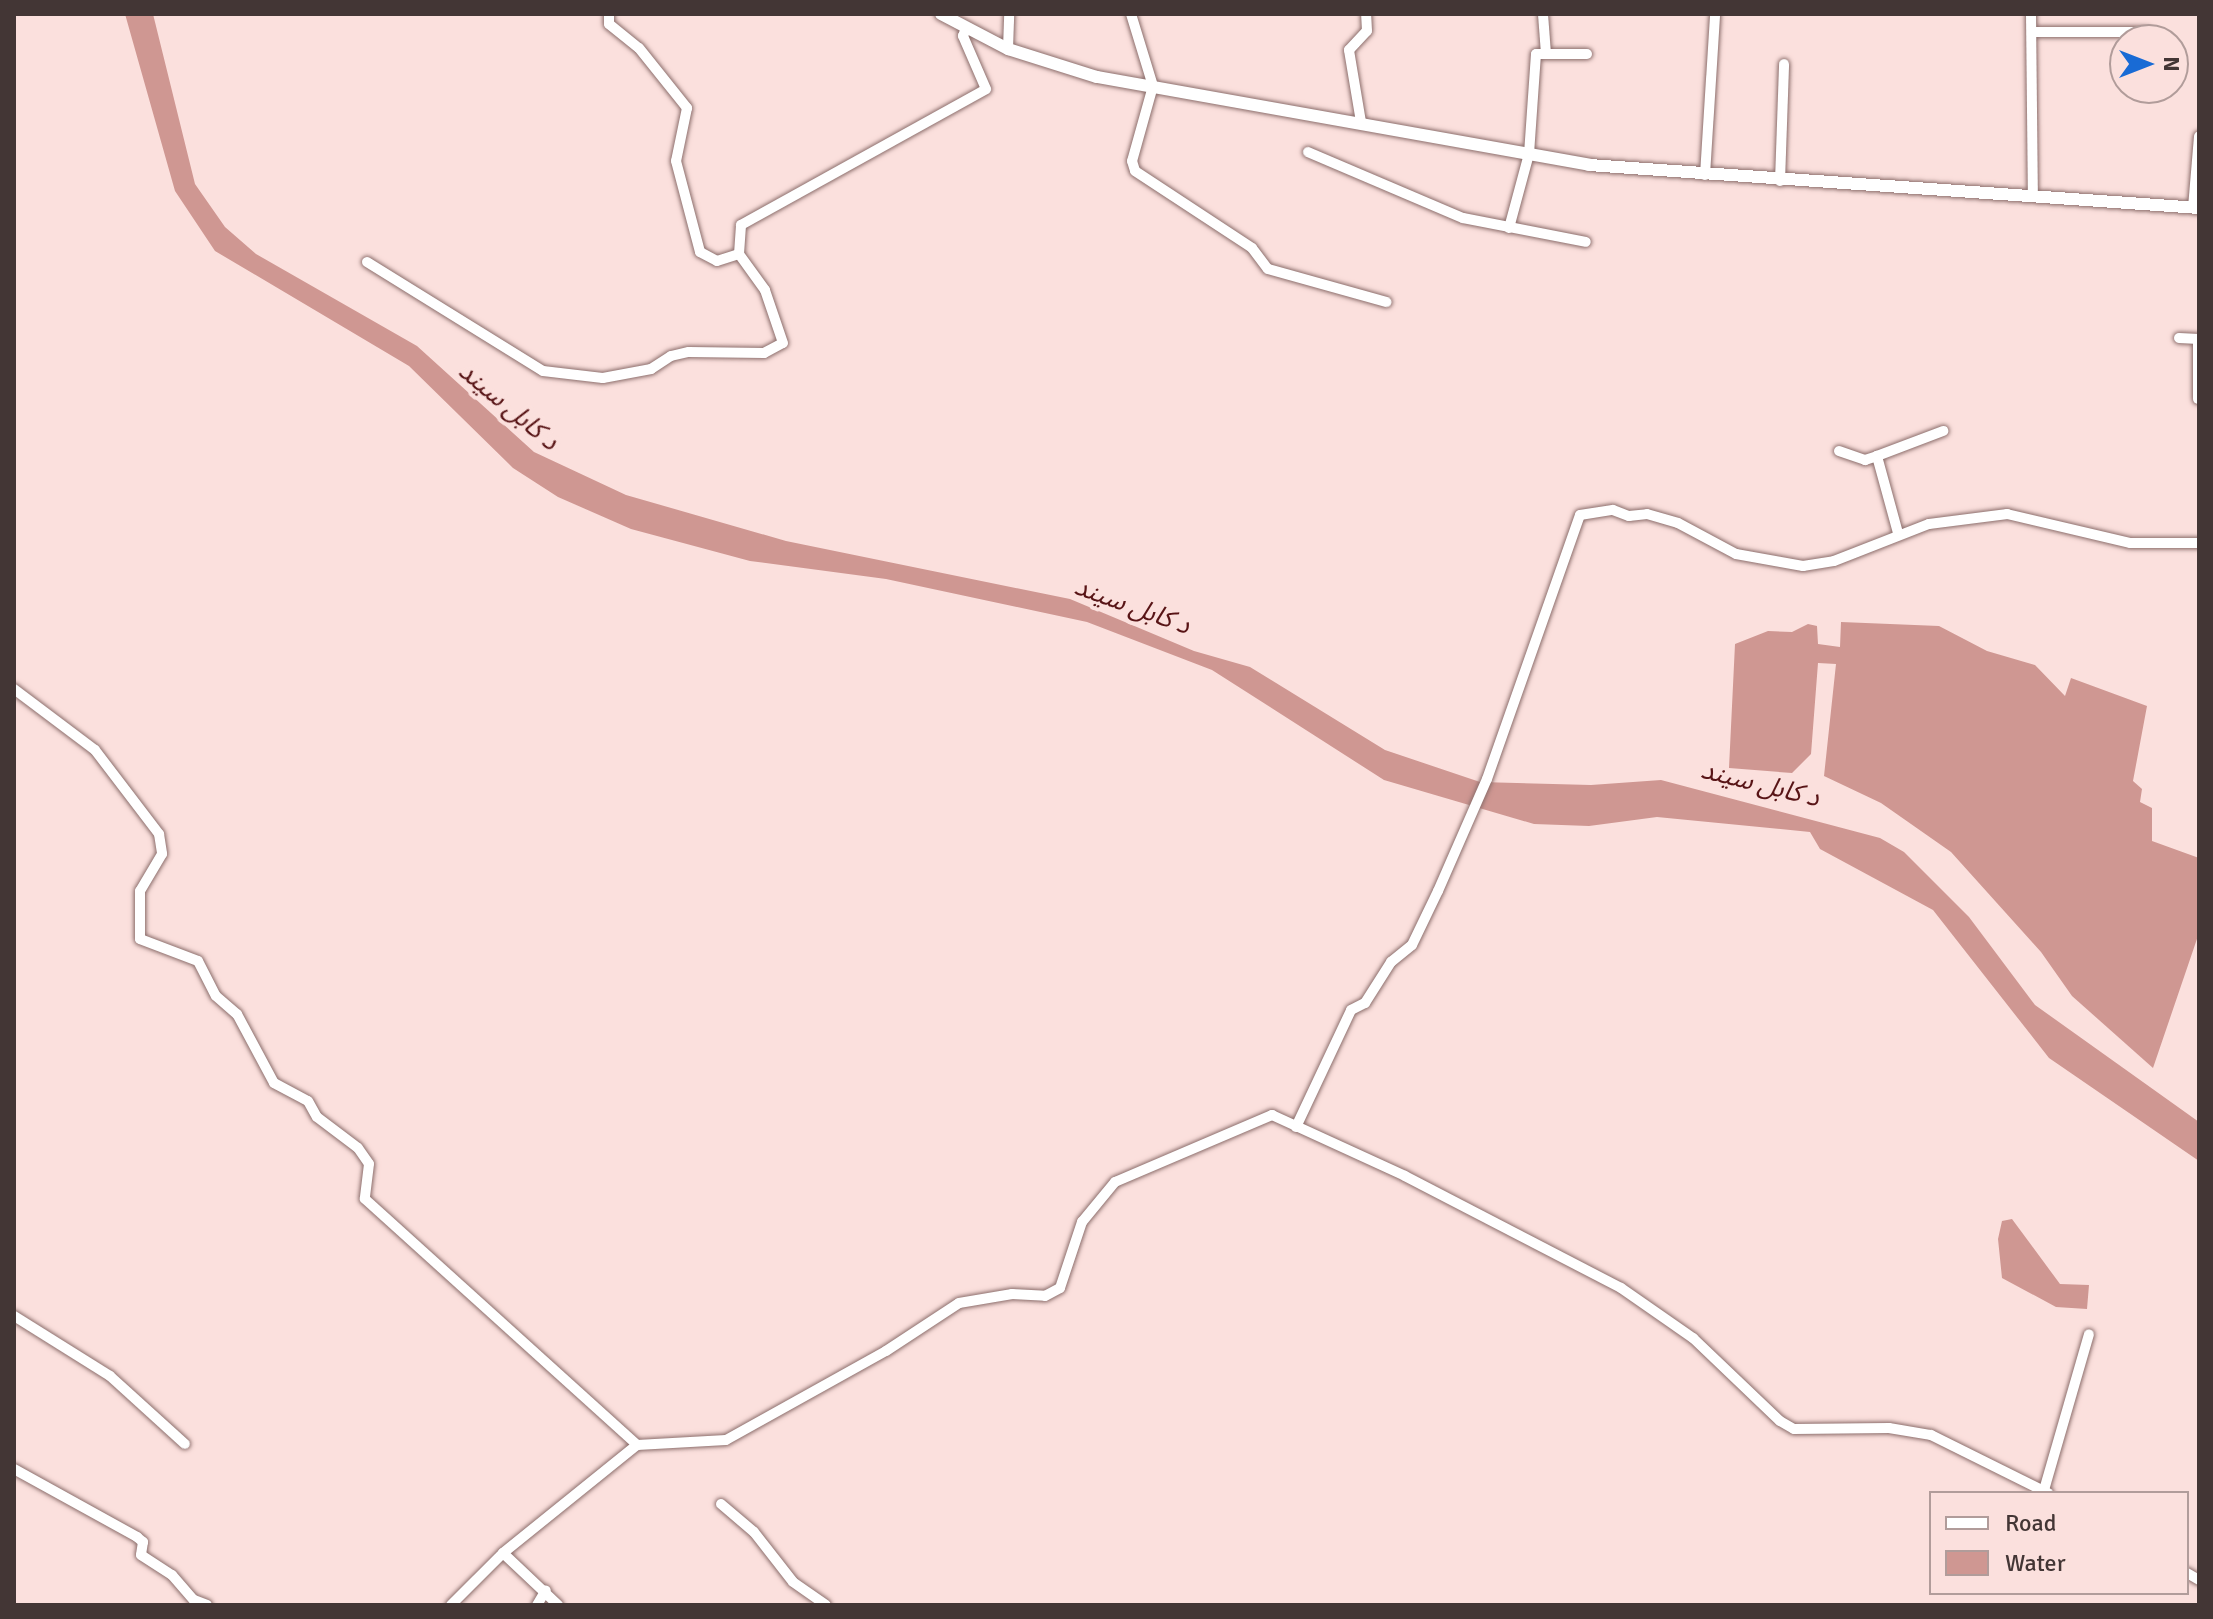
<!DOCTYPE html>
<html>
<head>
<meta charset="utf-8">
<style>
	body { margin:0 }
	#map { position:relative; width:2213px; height:1619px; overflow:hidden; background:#fbe0dd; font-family:Signika,"Noto Sans Arabic",sans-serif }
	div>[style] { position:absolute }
	.water>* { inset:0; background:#cf9792 }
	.roads { filter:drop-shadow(0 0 2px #8c6e6c) drop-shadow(0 0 2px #8c6e6c) }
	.minor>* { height:10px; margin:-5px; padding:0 5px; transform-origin:5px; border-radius:5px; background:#fff }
	.major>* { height:12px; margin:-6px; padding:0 6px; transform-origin:6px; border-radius:6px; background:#fff }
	span { translate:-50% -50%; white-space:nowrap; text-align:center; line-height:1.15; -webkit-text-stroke:8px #fbe0dd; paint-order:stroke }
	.water-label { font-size:26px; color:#581416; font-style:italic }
	.frame { position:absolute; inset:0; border:16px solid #433635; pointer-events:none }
	.legend { position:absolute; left:1929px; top:1491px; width:260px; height:104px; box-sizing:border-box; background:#fbe0dd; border:2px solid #b19c9a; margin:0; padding:10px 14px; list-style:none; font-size:24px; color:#433635 }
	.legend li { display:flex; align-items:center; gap:16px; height:40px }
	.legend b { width:40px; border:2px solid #b19c9a }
	.north { position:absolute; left:2109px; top:24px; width:80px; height:80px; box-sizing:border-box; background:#fbe0dd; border:2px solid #b19c9a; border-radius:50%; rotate:90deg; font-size:22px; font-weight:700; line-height:32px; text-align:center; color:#433635 }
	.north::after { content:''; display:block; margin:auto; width:28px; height:36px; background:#196bd5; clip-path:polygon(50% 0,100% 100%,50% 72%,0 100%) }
</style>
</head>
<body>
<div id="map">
	<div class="water">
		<div style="clip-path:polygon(125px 14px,153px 14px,195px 184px,225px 227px,256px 254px,417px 346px,534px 452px,626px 495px,786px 541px,1070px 599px,1194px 651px,1250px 667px,1385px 750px,1480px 782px,1591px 785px,1661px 780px,1880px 838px,1904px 852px,1969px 917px,2035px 1005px,2199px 1122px,2199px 1161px,2049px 1058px,1933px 910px,1820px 849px,1810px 832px,1657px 817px,1589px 826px,1534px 824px,1384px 780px,1212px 670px,1087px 622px,886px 579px,750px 561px,631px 529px,558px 497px,513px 468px,409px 366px,215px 251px,175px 191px)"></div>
		<div style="clip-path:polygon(1841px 622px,1939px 626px,1987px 651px,2035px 665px,2065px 696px,2071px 678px,2147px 706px,2133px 781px,2142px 789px,2140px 802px,2152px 808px,2152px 841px,2199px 858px,2199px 933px,2153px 1068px,2072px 996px,2041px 952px,1951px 852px,1881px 803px,1824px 776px,1836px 664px,1818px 663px,1811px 754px,1792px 773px,1729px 768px,1735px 644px,1768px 631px,1792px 632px,1808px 624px,1817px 626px,1818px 644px,1840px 647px)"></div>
		<div style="clip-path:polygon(2012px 1219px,2060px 1284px,2089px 1285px,2087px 1309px,2056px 1307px,2002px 1278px,1998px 1239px,2002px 1221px)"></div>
	</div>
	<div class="roads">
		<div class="minor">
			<div style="left:609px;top:14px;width:10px;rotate:90deg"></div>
			<div style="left:609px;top:24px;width:38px;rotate:39deg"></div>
			<div style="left:639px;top:48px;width:77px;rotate:51.3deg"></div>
			<div style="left:687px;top:108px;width:54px;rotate:101.7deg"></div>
			<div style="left:676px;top:161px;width:94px;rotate:75.2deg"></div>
			<div style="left:700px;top:252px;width:19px;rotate:28deg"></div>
			<div style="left:717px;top:261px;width:23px;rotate:-18deg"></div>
			<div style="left:1131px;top:14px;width:75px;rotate:73deg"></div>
			<div style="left:1153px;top:86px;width:78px;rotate:105.6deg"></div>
			<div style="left:1132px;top:161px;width:10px;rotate:73deg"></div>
			<div style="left:1135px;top:171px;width:140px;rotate:33.3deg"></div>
			<div style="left:1252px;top:248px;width:26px;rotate:53deg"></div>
			<div style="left:1268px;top:269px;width:123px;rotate:15.6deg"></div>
			<div style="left:1543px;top:14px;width:40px;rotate:85.7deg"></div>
			<div style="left:2031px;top:14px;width:182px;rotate:89.4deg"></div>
			<div style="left:2032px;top:32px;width:115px"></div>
			<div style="left:1008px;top:49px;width:35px;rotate:-88deg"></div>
			<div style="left:1361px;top:122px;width:73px;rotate:-99.5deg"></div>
			<div style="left:1349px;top:50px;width:26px;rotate:-47deg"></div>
			<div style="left:1367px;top:31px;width:17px;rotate:-93deg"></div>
			<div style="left:1308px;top:152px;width:168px;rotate:23.1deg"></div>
			<div style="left:1463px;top:218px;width:125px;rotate:11deg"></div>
			<div style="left:1705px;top:175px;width:161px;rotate:-86.4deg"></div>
			<div style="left:1780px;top:181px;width:117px;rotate:-88deg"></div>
			<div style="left:2193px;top:208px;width:72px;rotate:-85.2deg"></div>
			<div style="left:1509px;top:228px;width:77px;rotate:-74.9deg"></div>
			<div style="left:1529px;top:154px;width:100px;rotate:-86deg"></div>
			<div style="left:1536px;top:54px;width:51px"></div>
			<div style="left:739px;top:254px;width:29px;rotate:-86deg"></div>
			<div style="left:741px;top:225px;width:280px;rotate:-29deg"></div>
			<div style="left:986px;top:89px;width:58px;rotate:-113.5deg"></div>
			<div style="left:963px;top:36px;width:9px;rotate:-69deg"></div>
			<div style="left:367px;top:262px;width:207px;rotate:31.8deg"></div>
			<div style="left:543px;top:371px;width:60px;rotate:6.7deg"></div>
			<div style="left:603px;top:378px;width:49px;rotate:-10.6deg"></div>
			<div style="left:651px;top:369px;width:24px;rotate:-33deg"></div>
			<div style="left:671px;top:356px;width:18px;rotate:-13deg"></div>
			<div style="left:689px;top:352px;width:75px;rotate:0.8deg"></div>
			<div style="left:764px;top:353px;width:21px;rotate:-28deg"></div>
			<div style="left:783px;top:343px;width:56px;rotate:-108.8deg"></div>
			<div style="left:765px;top:290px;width:44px;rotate:-125.8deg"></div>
			<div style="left:2179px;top:338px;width:20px;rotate:3deg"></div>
			<div style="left:2198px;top:339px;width:60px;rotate:90deg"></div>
			<div style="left:1839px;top:451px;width:28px;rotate:19deg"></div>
			<div style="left:1865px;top:460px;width:13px;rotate:-18deg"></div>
			<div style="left:1898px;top:533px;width:80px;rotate:-105.3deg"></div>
			<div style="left:1877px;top:456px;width:71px;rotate:-20.7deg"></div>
			<div style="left:14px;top:689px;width:101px;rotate:37deg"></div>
			<div style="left:95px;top:750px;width:106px;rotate:52.7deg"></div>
			<div style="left:159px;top:834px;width:20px;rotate:81deg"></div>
			<div style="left:162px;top:854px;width:43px;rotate:120.7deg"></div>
			<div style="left:140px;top:891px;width:48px;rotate:90deg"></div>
			<div style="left:140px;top:939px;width:62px;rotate:20.8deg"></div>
			<div style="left:198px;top:961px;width:39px;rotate:63deg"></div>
			<div style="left:216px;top:996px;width:28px;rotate:41deg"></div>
			<div style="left:237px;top:1014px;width:78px;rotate:61.8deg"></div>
			<div style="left:274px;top:1083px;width:38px;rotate:28deg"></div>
			<div style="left:308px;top:1101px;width:18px;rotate:61deg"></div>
			<div style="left:317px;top:1117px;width:51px;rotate:37.1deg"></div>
			<div style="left:358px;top:1148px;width:19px;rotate:55deg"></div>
			<div style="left:369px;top:1164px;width:35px;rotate:97deg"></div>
			<div style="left:365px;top:1199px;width:367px;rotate:42.1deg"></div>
			<div style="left:1296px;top:1127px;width:129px;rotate:-64.8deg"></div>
			<div style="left:1351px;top:1010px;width:16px;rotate:-27deg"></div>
			<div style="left:1365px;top:1003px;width:49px;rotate:-57.6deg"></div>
			<div style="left:1391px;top:962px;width:27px;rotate:-39deg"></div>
			<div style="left:1412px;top:945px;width:60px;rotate:-64.3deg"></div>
			<div style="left:1438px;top:891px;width:122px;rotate:-66.4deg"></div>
			<div style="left:1487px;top:779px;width:280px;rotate:-70.6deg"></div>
			<div style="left:1580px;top:515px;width:33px;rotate:-9deg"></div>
			<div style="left:1613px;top:510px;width:17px;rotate:21deg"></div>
			<div style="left:1629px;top:516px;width:18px;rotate:-6deg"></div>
			<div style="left:1647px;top:514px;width:32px;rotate:16deg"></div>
			<div style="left:1678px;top:523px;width:66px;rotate:28.1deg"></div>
			<div style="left:1736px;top:554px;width:68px;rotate:10.2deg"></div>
			<div style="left:1803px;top:566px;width:31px;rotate:-9deg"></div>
			<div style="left:1834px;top:561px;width:102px;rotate:-21.3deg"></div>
			<div style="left:1929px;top:524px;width:79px;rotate:-7.3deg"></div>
			<div style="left:2007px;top:514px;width:126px;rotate:13.3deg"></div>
			<div style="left:2130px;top:543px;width:69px"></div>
			<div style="left:14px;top:1316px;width:113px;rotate:32deg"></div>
			<div style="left:110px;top:1376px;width:101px;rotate:42.2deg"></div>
			<div style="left:14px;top:1469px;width:141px;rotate:28.9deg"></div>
			<div style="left:137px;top:1537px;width:8px;rotate:40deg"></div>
			<div style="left:143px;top:1542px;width:13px;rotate:99deg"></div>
			<div style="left:141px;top:1555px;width:37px;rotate:33deg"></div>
			<div style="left:172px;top:1575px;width:33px;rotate:49deg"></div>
			<div style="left:194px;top:1600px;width:14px;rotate:21deg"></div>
			<div style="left:2044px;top:1490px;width:162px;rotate:-73.9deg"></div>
			<div style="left:721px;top:1504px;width:43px;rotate:40.3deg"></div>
			<div style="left:754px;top:1532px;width:63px;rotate:52deg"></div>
			<div style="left:793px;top:1582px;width:40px;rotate:34.9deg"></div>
			<div style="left:503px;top:1553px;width:76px;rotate:43.4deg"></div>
			<div style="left:2187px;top:1573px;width:14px;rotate:30deg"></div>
			<div style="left:451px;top:1605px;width:74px;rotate:-45deg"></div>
			<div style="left:503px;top:1553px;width:172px;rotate:-38.9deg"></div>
			<div style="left:637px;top:1445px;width:89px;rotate:-3.2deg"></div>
			<div style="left:726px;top:1440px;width:183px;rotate:-29.1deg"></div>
			<div style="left:886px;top:1351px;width:87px;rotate:-33.3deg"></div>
			<div style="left:959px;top:1303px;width:54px;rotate:-9.6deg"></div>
			<div style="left:1012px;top:1294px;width:33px;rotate:3deg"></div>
			<div style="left:1045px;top:1296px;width:17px;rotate:-28deg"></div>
			<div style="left:1060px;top:1288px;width:70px;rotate:-71.6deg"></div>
			<div style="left:1082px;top:1222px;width:52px;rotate:-50.5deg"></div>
			<div style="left:1115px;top:1182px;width:171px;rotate:-23.1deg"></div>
			<div style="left:1272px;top:1115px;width:146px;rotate:24.6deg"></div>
			<div style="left:1405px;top:1176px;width:243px;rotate:27.4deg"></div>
			<div style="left:1621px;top:1288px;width:88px;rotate:34.8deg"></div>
			<div style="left:1693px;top:1338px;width:120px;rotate:43.7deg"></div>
			<div style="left:1780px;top:1421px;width:16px;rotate:30deg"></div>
			<div style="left:1794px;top:1429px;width:95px;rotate:-0.6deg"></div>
			<div style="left:1889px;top:1428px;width:43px;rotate:9.5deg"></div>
			<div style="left:1931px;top:1435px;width:131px;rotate:26.4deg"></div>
			<div style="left:537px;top:1605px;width:17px;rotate:-59deg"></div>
		</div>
		<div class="major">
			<div style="left:941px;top:14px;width:76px;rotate:27.6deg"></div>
			<div style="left:1008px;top:49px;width:93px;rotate:17.5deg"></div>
			<div style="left:1097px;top:77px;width:500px;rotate:10.1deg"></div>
			<div style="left:1589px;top:165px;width:612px;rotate:4.03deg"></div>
		</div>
	</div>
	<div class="water-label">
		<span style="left:508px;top:407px;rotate:40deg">د کابل سيند</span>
		<span style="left:1132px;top:607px;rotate:20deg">د کابل سيند</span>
		<span style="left:1760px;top:785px;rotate:14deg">د کابل سيند</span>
	</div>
	<div class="frame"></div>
	<ul class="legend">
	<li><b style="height:10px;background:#fff"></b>Road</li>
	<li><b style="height:22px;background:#cf9792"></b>Water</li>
	</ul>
	<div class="north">N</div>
</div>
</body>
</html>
